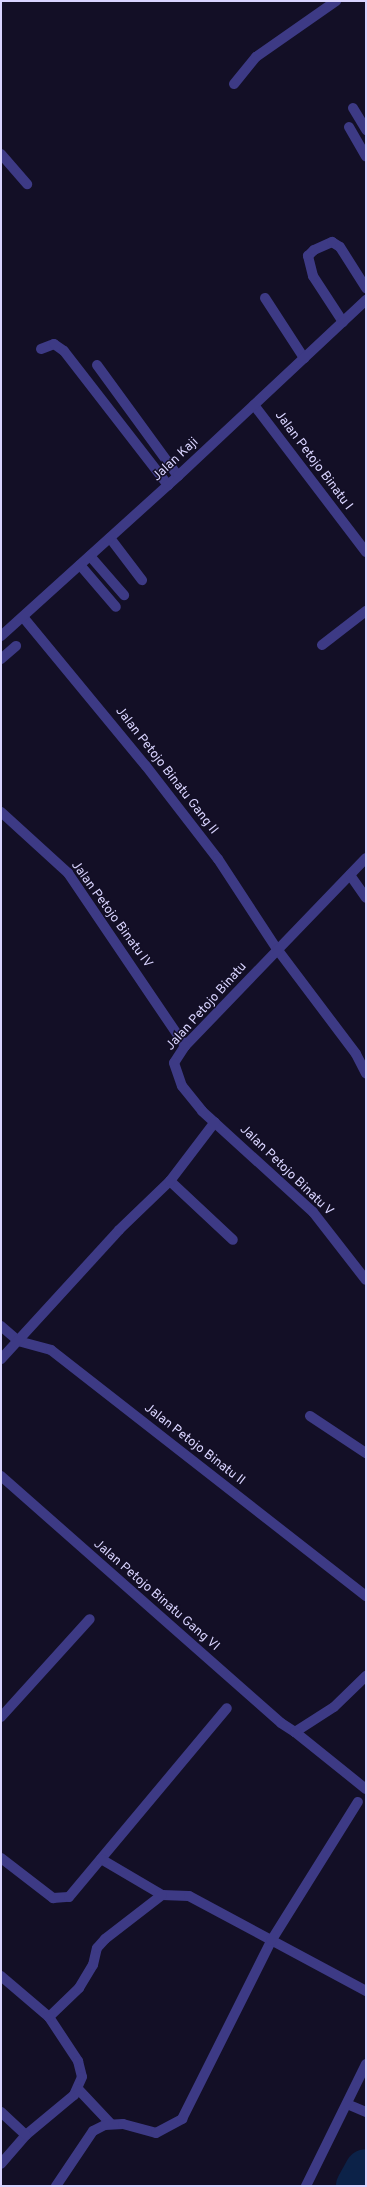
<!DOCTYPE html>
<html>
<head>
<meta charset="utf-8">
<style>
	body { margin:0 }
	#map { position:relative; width:367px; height:2187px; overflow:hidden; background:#130f26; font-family:Overpass,sans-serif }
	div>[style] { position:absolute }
	.river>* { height:42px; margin:-21px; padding:0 21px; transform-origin:21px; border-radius:21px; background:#0c2248 }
	.service>* { height:10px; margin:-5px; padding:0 5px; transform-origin:5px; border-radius:5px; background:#3d3a85 }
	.minor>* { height:10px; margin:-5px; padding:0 5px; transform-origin:5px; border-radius:5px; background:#3d3a85 }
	span { translate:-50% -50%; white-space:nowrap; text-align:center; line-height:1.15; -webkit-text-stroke:3px #130f26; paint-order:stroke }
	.street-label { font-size:13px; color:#d9d4ff }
	.frame { position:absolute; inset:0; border:2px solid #d9d4ff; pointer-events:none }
</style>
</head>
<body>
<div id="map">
	<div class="river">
		<div style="left:357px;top:2186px;width:18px;rotate:-61deg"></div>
	</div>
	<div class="service">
		<div style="left:353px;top:108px;width:26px;rotate:59deg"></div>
		<div style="left:1px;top:154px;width:40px;rotate:49deg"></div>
		<div style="left:265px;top:298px;width:72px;rotate:57deg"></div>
		<div style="left:343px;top:322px;width:55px;rotate:-123.1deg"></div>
		<div style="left:313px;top:276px;width:21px;rotate:-104deg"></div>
		<div style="left:308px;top:256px;width:8px;rotate:-45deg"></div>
		<div style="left:314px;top:250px;width:20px;rotate:-24deg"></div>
		<div style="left:332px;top:242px;width:9px;rotate:32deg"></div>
		<div style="left:340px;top:247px;width:49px;rotate:57.6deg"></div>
		<div style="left:41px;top:349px;width:14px;rotate:-21deg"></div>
		<div style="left:54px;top:344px;width:12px;rotate:35deg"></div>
		<div style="left:64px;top:351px;width:170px;rotate:52.2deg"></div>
		<div style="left:97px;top:365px;width:137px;rotate:53.9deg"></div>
		<div style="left:110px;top:538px;width:53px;rotate:52.7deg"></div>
		<div style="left:90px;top:556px;width:52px;rotate:48.9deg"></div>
		<div style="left:80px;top:565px;width:55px;rotate:49.4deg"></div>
		<div style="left:1px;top:659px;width:20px;rotate:-41deg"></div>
		<div style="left:1px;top:1717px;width:132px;rotate:-47.8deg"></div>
		<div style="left:1px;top:1858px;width:66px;rotate:37.6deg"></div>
		<div style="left:53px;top:1898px;width:16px;rotate:-4deg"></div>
		<div style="left:69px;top:1897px;width:246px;rotate:-50.1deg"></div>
		<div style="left:101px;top:1859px;width:71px;rotate:30.5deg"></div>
		<div style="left:162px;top:1895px;width:27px;rotate:2deg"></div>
		<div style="left:189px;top:1896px;width:201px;rotate:28.2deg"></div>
		<div style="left:1px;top:1976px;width:63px;rotate:40.5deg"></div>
		<div style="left:49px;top:2017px;width:53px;rotate:56.6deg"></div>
		<div style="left:78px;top:2061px;width:16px;rotate:76deg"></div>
		<div style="left:82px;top:2077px;width:20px;rotate:114deg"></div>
		<div style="left:74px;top:2095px;width:62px;rotate:140.2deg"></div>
		<div style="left:26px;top:2135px;width:38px;rotate:131deg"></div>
		<div style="left:49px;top:2017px;width:42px;rotate:-44deg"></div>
		<div style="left:79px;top:1988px;width:27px;rotate:-59deg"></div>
		<div style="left:93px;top:1965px;width:17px;rotate:-77deg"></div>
		<div style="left:97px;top:1948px;width:12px;rotate:-48deg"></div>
		<div style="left:105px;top:1939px;width:72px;rotate:-37.7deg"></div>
		<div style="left:78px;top:2089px;width:48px;rotate:46.7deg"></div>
		<div style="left:347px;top:2104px;width:21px;rotate:23deg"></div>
		<div style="left:1px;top:2112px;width:34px;rotate:43deg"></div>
		<div style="left:56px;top:2186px;width:66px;rotate:-56.1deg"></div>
		<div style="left:93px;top:2131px;width:13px;rotate:-27deg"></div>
		<div style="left:105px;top:2125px;width:18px;rotate:-3deg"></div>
		<div style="left:123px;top:2124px;width:34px;rotate:15deg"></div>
		<div style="left:156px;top:2133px;width:30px;rotate:-28deg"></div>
		<div style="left:182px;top:2119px;width:199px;rotate:-63.4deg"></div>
		<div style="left:271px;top:1941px;width:164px;rotate:-58deg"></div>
		<div style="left:306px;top:2186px;width:136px;rotate:-63.8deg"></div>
	</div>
	<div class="minor">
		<div style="left:234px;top:84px;width:35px;rotate:-51deg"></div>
		<div style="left:256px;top:57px;width:98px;rotate:-35deg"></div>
		<div style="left:349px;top:127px;width:34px;rotate:60deg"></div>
		<div style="left:254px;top:405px;width:185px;rotate:52.7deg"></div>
		<div style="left:23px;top:617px;width:193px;rotate:50.5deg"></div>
		<div style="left:146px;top:766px;width:118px;rotate:52.3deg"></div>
		<div style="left:218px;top:859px;width:108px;rotate:56.8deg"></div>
		<div style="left:277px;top:949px;width:131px;rotate:53deg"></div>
		<div style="left:356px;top:1054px;width:22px;rotate:63deg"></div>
		<div style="left:1px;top:636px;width:239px;rotate:-42.1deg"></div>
		<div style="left:178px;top:476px;width:258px;rotate:-43.1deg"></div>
		<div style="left:322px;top:645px;width:56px;rotate:-37.7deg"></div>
		<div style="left:1px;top:812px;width:91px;rotate:42.3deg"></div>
		<div style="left:68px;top:873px;width:209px;rotate:55.9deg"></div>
		<div style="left:366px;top:858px;width:261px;rotate:133.9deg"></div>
		<div style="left:185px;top:1046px;width:20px;rotate:123deg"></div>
		<div style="left:174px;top:1063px;width:24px;rotate:71deg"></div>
		<div style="left:182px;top:1086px;width:32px;rotate:51deg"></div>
		<div style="left:202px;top:1111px;width:150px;rotate:42.3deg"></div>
		<div style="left:313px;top:1212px;width:86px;rotate:52.1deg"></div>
		<div style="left:350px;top:875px;width:28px;rotate:55deg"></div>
		<div style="left:170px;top:1181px;width:86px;rotate:43.1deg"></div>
		<div style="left:1px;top:1326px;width:23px;rotate:41deg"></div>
		<div style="left:18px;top:1341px;width:34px;rotate:15deg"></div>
		<div style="left:51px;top:1350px;width:400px;rotate:38deg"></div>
		<div style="left:1px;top:1359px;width:175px;rotate:-47.5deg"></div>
		<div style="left:119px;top:1230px;width:71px;rotate:-43.9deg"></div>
		<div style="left:170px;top:1181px;width:74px;rotate:-52.7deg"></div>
		<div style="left:310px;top:1416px;width:67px;rotate:33.5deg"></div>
		<div style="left:1px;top:1476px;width:373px;rotate:41.4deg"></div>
		<div style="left:281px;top:1723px;width:17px;rotate:33deg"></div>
		<div style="left:295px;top:1732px;width:46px;rotate:-32.7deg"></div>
		<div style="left:334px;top:1707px;width:45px;rotate:-44.1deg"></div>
		<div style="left:295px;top:1732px;width:91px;rotate:38.8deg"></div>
	</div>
	<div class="street-label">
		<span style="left:176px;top:460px;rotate:-43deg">Jalan Kaji</span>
		<span style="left:313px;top:461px;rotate:53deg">Jalan Petojo Binatu I</span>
		<span style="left:166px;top:771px;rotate:52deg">Jalan Petojo Binatu Gang II</span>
		<span style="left:111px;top:915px;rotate:54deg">Jalan Petojo Binatu IV</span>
		<span style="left:207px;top:1007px;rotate:-48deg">Jalan Petojo Binatu</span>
		<span style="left:286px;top:1171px;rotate:44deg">Jalan Petojo Binatu V</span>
		<span style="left:194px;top:1445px;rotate:38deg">Jalan Petojo Binatu II</span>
		<span style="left:156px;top:1596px;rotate:41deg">Jalan Petojo Binatu Gang VI</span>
	</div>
	<div class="frame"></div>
</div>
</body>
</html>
